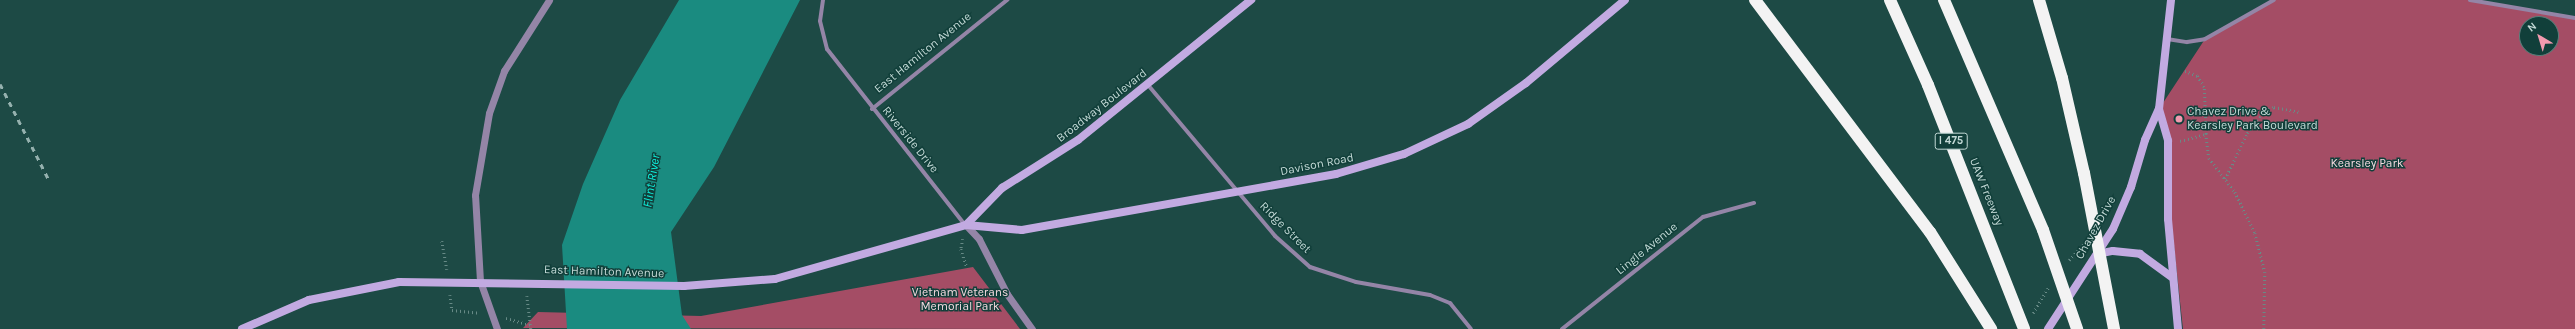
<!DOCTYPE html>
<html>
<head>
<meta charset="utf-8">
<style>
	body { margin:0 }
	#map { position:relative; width:2575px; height:329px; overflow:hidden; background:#1d4a45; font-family:Karla,sans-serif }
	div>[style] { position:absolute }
	.green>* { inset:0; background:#a44d65 }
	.water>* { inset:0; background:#1a8b80 }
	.path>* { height:2.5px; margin-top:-1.25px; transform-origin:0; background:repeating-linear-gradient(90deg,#678a86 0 1px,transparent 0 4px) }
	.minor>* { height:4px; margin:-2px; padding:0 2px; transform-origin:2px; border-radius:2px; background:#9485a7 }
	.tertiary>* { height:7px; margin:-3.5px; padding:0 3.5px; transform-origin:3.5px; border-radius:3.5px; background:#9485a7 }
	.secondary>* { height:8px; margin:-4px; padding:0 4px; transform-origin:4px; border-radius:4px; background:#c2aae1 }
	.motorway>* { height:12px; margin:-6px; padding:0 6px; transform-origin:6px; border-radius:6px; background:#f3f3f3 }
	.rail>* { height:3px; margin-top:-1.5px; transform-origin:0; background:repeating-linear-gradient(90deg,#95b1ae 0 5px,transparent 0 10px) }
	.dots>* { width:11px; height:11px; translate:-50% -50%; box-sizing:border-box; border:2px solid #113f3a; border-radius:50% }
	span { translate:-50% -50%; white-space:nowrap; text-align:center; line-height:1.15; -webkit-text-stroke:3px #113f3a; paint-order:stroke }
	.shield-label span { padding:1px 3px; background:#113f3a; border:1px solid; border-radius:3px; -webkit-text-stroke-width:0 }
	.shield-label { font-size:11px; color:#c3d9d6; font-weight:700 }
	.street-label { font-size:12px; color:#c3d9d6 }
	.poi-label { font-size:12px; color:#c3d9d6 }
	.left { translate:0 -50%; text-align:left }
	.park-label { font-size:12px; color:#f4d9df }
	.water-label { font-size:13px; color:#0eeedb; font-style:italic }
	.north { position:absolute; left:2519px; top:16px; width:40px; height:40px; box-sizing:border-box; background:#113f3a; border:1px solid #587d78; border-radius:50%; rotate:322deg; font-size:11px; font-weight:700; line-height:16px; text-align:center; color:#c3d9d6 }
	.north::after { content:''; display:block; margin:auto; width:14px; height:18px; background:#f29aaf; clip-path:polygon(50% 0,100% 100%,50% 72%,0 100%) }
</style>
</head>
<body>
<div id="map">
	<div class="green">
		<div style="clip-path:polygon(evenodd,2274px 0,2470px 0,2575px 18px,2575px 329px,2183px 329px,2167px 181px,2168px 141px,2159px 109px,2205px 39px,2274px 0,2527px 24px,2551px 24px,2551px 48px,2527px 48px,2527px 24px)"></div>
		<div style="clip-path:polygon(973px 267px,1020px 329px,523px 328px,538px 312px,701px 316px)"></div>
	</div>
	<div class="water">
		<div style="clip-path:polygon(679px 0,800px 0,714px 167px,671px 232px,682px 315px,691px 329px,567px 329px,562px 245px,583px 184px,620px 100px)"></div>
	</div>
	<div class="path">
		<div style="left:2206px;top:134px;width:24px;rotate:83deg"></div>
		<div style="left:2209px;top:158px;width:43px;rotate:52.6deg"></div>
		<div style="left:2235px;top:192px;width:46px;rotate:64deg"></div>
		<div style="left:2255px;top:233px;width:40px;rotate:75.6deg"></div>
		<div style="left:2265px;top:272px;width:57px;rotate:91deg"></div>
		<div style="left:2180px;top:141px;width:27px;rotate:-15deg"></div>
		<div style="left:2206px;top:134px;width:47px;rotate:-92.4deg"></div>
		<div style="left:2204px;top:87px;width:13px;rotate:-122deg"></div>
		<div style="left:2197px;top:76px;width:14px;rotate:-159deg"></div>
		<div style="left:2225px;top:179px;width:51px;rotate:-64.4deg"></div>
		<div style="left:2247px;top:133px;width:28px;rotate:-51deg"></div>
		<div style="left:2265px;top:111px;width:10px;rotate:-24deg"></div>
		<div style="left:2274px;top:107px;width:25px;rotate:11deg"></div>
		<div style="left:963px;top:239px;width:10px;rotate:101deg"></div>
		<div style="left:961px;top:249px;width:19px;rotate:72deg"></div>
		<div style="left:442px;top:241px;width:29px;rotate:80deg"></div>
		<div style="left:2069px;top:260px;width:21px;rotate:-47deg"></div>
		<div style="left:450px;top:295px;width:15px;rotate:82deg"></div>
		<div style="left:452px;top:310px;width:27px;rotate:6deg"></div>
		<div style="left:527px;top:296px;width:33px;rotate:83deg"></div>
		<div style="left:2033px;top:313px;width:29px;rotate:-59deg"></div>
		<div style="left:506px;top:318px;width:25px;rotate:16deg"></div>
	</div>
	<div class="minor">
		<div style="left:823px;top:0;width:21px;rotate:98deg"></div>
		<div style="left:820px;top:21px;width:29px;rotate:76deg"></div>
		<div style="left:827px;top:49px;width:224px;rotate:51.9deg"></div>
		<div style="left:2470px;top:0;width:107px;rotate:9.7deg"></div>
		<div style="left:2167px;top:39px;width:20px;rotate:9deg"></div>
		<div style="left:2187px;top:42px;width:18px;rotate:-9deg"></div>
		<div style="left:2205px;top:39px;width:79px;rotate:-29.5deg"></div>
		<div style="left:1148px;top:85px;width:197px;rotate:49.9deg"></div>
		<div style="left:1275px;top:236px;width:47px;rotate:41.5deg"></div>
		<div style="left:1310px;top:267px;width:48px;rotate:18.1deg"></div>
		<div style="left:1356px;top:282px;width:75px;rotate:10deg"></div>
		<div style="left:1430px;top:295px;width:22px;rotate:22deg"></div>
		<div style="left:1450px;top:303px;width:33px;rotate:51deg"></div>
		<div style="left:872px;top:109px;width:174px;rotate:-38.9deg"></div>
		<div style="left:1562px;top:329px;width:180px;rotate:-38.5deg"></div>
		<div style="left:1703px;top:217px;width:53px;rotate:-15.4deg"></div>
	</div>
	<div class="tertiary">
		<div style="left:966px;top:225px;width:19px;rotate:47deg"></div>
		<div style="left:979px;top:239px;width:62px;rotate:63deg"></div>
		<div style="left:1007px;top:294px;width:43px;rotate:54.5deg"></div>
		<div style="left:497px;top:329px;width:51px;rotate:-109.5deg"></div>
		<div style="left:480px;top:281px;width:86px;rotate:-93.3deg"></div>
		<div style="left:475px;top:195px;width:83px;rotate:-80.3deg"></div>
		<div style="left:489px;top:113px;width:45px;rotate:-70.3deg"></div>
		<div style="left:504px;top:71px;width:84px;rotate:-57.6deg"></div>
	</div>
	<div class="secondary">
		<div style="left:2159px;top:109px;width:33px;rotate:74deg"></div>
		<div style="left:2168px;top:141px;width:78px;rotate:90deg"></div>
		<div style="left:2168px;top:219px;width:110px;rotate:84.8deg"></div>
		<div style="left:966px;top:225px;width:52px;rotate:-45.8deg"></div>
		<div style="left:1002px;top:188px;width:90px;rotate:-32.3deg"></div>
		<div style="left:1078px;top:140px;width:223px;rotate:-39deg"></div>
		<div style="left:2097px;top:254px;width:16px;rotate:-11deg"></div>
		<div style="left:2113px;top:251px;width:27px;rotate:6deg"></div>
		<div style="left:2140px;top:254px;width:39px;rotate:36deg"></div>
		<div style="left:242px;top:329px;width:73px;rotate:-23.4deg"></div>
		<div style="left:309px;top:300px;width:92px;rotate:-11.3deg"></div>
		<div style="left:399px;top:282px;width:285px;rotate:0.8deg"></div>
		<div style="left:684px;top:286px;width:91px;rotate:-4.4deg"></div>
		<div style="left:775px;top:279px;width:198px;rotate:-15.8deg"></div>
		<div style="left:966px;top:225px;width:56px;rotate:5.1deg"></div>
		<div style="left:1022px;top:230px;width:319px;rotate:-10.1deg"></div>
		<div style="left:1336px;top:174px;width:71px;rotate:-16.4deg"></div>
		<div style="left:1404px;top:154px;width:71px;rotate:-25.1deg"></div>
		<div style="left:1468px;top:124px;width:71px;rotate:-35.3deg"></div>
		<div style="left:1526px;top:83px;width:129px;rotate:-40deg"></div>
		<div style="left:2048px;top:329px;width:119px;rotate:-57deg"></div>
		<div style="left:2113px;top:229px;width:46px;rotate:-66.8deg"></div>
		<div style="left:2131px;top:187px;width:49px;rotate:-73.4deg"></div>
		<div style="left:2145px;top:140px;width:34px;rotate:-66deg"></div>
		<div style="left:2159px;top:109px;width:110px;rotate:-83.7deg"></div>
	</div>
	<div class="motorway">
		<div style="left:1755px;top:0;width:291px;rotate:53deg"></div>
		<div style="left:1930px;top:232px;width:115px;rotate:57.8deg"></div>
		<div style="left:1890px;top:0;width:93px;rotate:65.9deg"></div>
		<div style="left:1928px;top:85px;width:262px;rotate:68.5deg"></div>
		<div style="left:1944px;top:0;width:250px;rotate:66.7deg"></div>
		<div style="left:2043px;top:230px;width:105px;rotate:71deg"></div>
		<div style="left:2039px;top:0;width:81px;rotate:73.6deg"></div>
		<div style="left:2062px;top:78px;width:98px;rotate:77deg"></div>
		<div style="left:2084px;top:173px;width:159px;rotate:79.1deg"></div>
	</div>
	<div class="rail">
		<div style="left:0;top:84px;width:108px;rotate:63deg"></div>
	</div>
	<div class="dots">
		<div style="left:2179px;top:119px;background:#f29aaf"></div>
	</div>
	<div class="shield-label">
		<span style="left:1951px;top:141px">I 475</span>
	</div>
	<div class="street-label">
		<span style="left:923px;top:53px;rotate:-39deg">East Hamilton Avenue</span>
		<span style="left:1102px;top:106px;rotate:-38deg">Broadway Boulevard</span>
		<span style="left:910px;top:140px;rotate:51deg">Riverside Drive</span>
		<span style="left:1317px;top:165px;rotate:-11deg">Davison Road</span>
		<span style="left:1986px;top:192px;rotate:68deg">UAW Freeway</span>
		<span style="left:1285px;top:228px;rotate:45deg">Ridge Street</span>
		<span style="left:2096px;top:228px;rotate:-61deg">Chavez Drive</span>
		<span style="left:1647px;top:249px;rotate:-39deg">Lingle Avenue</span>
		<span style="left:604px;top:272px;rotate:2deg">East Hamilton Avenue</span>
	</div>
	<div class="poi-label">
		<span class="left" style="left:2187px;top:119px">Chavez Drive &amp;<br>Kearsley Park Boulevard</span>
	</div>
	<div class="park-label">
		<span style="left:2367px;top:164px">Kearsley Park</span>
		<span style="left:960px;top:300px">Vietnam Veterans<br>Memorial Park</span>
	</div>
	<div class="water-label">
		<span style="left:652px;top:181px;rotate:-81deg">Flint River</span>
	</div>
	<div class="north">N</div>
</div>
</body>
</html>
